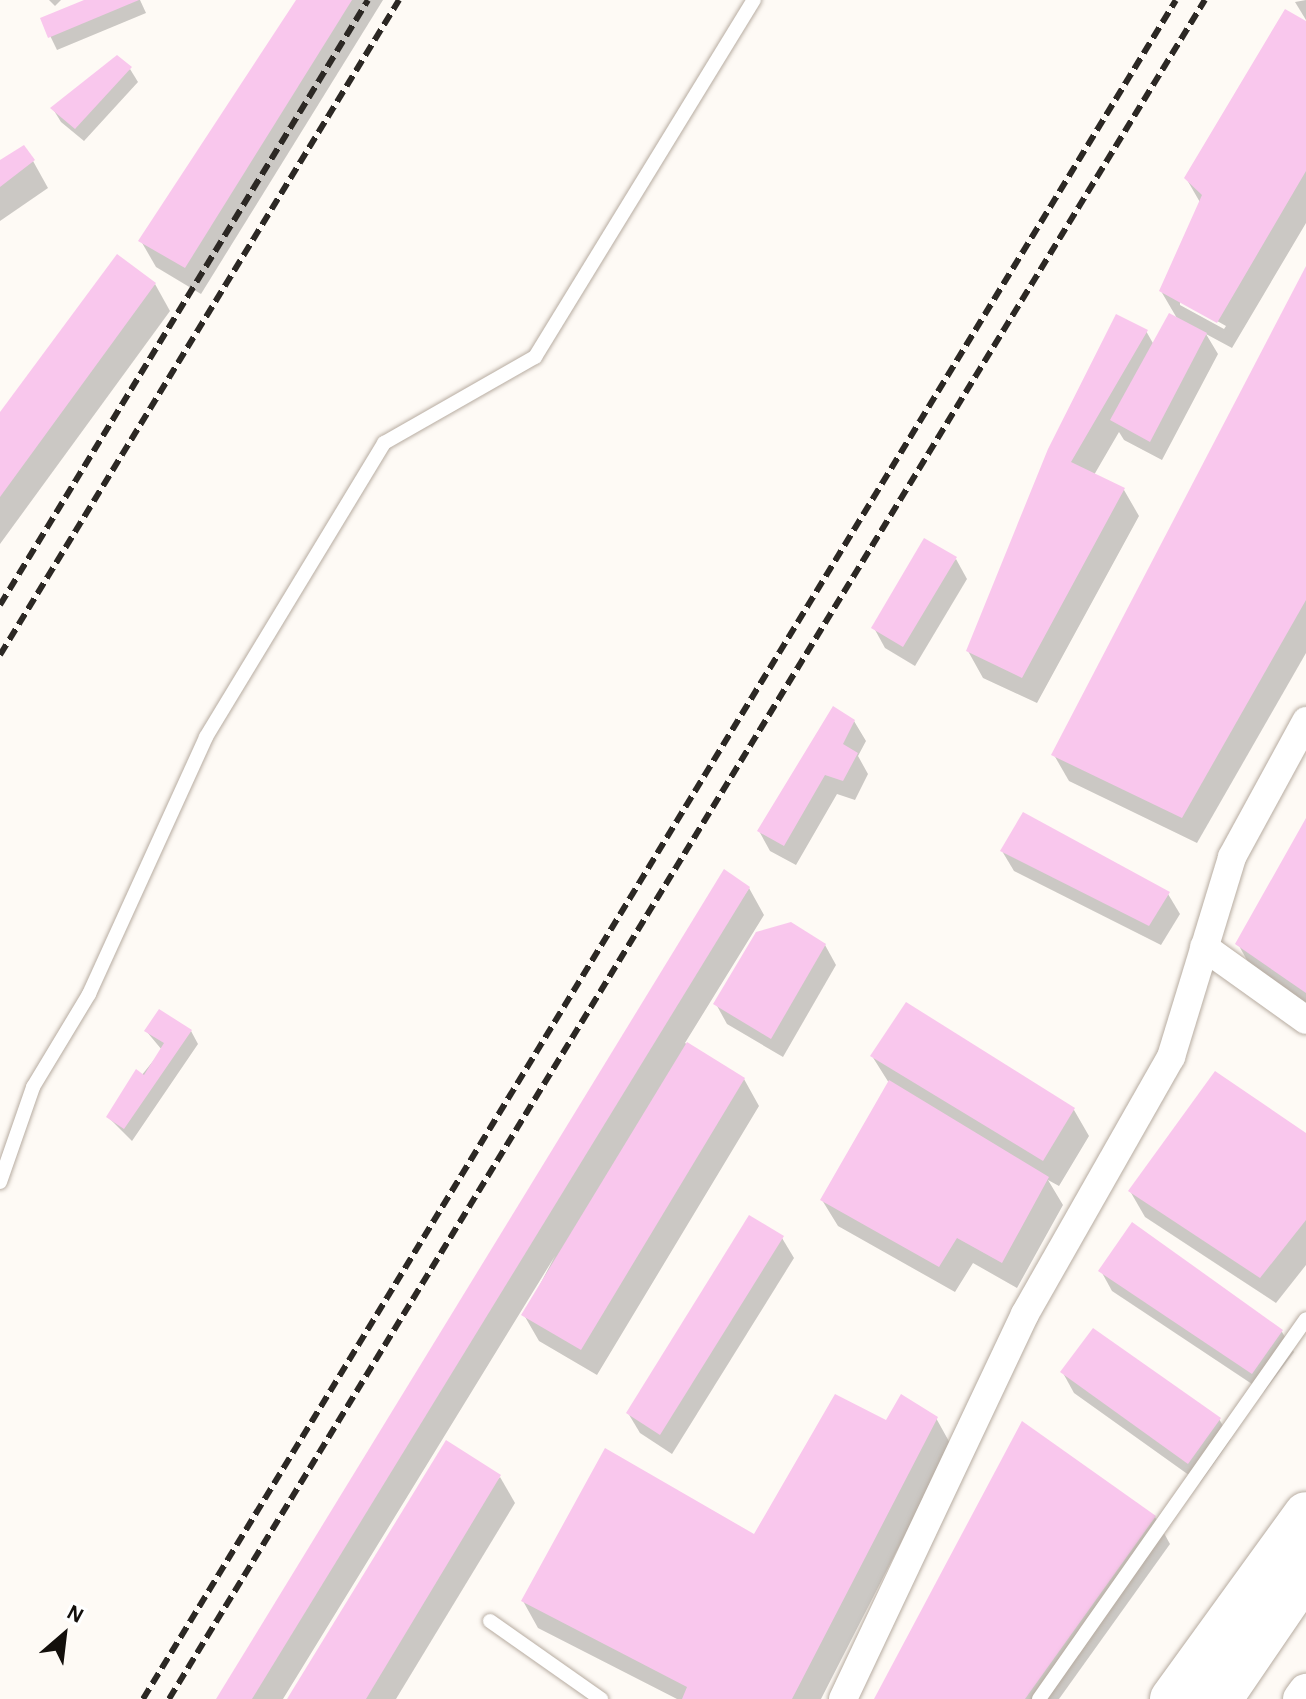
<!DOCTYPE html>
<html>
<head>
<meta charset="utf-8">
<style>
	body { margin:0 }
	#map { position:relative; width:1306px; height:1699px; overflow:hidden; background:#fefaf5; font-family:"Alegreya Sans",sans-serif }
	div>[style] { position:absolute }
	.shadow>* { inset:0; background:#0003 }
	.building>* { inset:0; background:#f9c7ed }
	.roads { filter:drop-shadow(0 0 2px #b7aca1) drop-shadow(0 0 2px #b7aca1) }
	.service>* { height:14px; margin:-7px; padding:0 7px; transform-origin:7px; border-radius:7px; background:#fff }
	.minor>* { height:28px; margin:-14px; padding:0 14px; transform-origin:14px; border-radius:14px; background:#fff }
	.tertiary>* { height:36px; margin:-18px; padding:0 18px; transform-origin:18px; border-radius:18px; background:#fff }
	.trunk>* { height:44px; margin:-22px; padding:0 22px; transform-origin:22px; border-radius:22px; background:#fff }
	.rail>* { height:6px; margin-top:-3px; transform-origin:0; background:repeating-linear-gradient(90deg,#2c2824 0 12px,transparent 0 18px) }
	span { translate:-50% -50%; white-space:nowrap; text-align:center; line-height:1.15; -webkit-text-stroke:6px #fff; paint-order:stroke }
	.north { position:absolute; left:24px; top:1595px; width:80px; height:80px; -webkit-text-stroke:6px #fff; paint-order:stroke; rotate:28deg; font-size:22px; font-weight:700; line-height:32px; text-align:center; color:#130f0b }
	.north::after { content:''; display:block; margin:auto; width:28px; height:36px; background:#130f0b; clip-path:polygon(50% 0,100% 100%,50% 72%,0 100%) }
</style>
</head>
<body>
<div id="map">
	<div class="shadow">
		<div style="clip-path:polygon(49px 0,61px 0,55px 6px)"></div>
		<div style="clip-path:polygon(89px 0,140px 0,146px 13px,57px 50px,42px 19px)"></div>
		<div style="clip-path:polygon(299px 0,383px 0,201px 294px,156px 267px,141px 241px)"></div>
		<div style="clip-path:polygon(1306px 0,1306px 20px,1295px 2px)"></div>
		<div style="clip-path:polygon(evenodd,1306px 23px,1306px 223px,1232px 348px,1206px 334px,1218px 354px,1162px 460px,1124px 440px,1119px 432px,1094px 475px,1124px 490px,1139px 516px,1037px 703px,983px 678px,968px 651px,1049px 449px,1146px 331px,1154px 345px,1178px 320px,1161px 291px,1201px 204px,1186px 178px,1306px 23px,1180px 300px,1226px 326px,1224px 329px,1180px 305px,1180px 300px)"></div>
		<div style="clip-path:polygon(130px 69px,138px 82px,84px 141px,61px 122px,53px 109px)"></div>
		<div style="clip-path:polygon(33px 161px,48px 188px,0 221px,0 163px)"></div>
		<div style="clip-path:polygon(1306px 270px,1306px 653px,1197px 843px,1069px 781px,1054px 755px)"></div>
		<div style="clip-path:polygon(155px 284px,170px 311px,0 544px,0 416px)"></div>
		<div style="clip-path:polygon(956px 559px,967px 579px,915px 666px,885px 648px,874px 628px)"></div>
		<div style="clip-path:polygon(854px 721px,866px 741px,858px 756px,868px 774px,855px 800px,837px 794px,796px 865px,770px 851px,759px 831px)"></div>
		<div style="clip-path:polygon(1306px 822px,1306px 1007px,1253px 971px,1238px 944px)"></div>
		<div style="clip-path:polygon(1002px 851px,1168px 894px,1180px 914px,1161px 945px,1014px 871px)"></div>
		<div style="clip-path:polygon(749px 888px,764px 915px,685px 1043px,744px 1079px,759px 1106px,597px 1375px,539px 1341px,524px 1315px,555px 1256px,283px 1699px,218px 1699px)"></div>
		<div style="clip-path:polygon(825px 945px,836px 965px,783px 1057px,727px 1024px,716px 1004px)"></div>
		<div style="clip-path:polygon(191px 1031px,198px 1044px,132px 1141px,108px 1117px,162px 1050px,147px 1032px)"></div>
		<div style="clip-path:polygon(872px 1056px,1074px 1110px,1089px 1136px,1059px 1186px,1048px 1180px,1063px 1205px,1017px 1288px,973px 1263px,955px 1292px,838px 1226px,822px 1200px,889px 1083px)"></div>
		<div style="clip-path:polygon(1306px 1136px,1306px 1265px,1276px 1303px,1145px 1217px,1130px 1191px)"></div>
		<div style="clip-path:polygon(1132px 1225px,1282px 1332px,1294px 1352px,1264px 1392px,1112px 1291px,1101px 1271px)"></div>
		<div style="clip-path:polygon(782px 1238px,794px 1258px,672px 1454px,640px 1433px,628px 1413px)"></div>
		<div style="clip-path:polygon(1063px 1373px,1219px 1419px,1231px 1439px,1200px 1483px,1074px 1393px)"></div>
		<div style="clip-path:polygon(936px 1418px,951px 1445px,821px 1699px,677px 1699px,538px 1628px,523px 1601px,754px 1537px)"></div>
		<div style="clip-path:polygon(500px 1477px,515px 1503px,396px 1699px,290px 1699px)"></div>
		<div style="clip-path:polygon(1155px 1517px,1170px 1544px,1059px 1699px,876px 1699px)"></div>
	</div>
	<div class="building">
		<div style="clip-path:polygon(84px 0,139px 0,48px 38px,40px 18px)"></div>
		<div style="clip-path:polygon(296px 0,352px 0,185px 268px,138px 241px)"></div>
		<div style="clip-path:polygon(1285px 9px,1306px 21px,1306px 171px,1217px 323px,1159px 291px,1202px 195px,1184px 178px)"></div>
		<div style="clip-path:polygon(117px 55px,132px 67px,75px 129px,50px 108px)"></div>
		<div style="clip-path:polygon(24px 145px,35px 160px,0 187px,0 160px)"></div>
		<div style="clip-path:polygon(117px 254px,156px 283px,0 497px,0 412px)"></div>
		<div style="clip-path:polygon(1306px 266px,1306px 600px,1182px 818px,1051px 755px)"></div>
		<div style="clip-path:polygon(1169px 313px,1207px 333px,1150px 442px,1110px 420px)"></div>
		<div style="clip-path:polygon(1116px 314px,1148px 330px,1071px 462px,1125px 488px,1022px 678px,966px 651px,1048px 449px)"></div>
		<div style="clip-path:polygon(924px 538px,957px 557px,903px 647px,871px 628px)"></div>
		<div style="clip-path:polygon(833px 706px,855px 720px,843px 744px,858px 753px,843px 781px,825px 775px,784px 846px,757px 831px)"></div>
		<div style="clip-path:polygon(1023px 812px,1170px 892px,1149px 926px,1000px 851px)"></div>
		<div style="clip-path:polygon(1306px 818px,1306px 993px,1235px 944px)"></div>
		<div style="clip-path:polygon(724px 869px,750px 887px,252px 1699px,216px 1699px)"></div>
		<div style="clip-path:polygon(791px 922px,826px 944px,771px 1039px,713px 1004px,756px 932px)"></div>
		<div style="clip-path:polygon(906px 1002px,1075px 1108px,1043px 1161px,870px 1056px)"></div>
		<div style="clip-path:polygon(159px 1009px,192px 1030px,124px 1129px,106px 1117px,136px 1069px,144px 1075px,164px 1043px,144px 1031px)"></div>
		<div style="clip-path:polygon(687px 1042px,745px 1078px,581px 1350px,521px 1315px)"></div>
		<div style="clip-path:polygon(1215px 1071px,1306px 1133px,1306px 1220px,1260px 1278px,1128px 1191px)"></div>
		<div style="clip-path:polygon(889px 1080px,1049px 1177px,1002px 1263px,957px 1238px,939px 1267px,820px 1200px)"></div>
		<div style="clip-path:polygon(749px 1215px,784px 1236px,660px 1435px,626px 1413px)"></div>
		<div style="clip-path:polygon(1132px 1222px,1283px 1330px,1252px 1374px,1098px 1271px)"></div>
		<div style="clip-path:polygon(1093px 1328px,1221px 1418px,1188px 1464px,1060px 1372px)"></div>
		<div style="clip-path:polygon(835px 1394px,886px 1420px,901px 1394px,938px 1417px,792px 1699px,682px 1699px,687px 1687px,521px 1601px,605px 1448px,754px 1534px)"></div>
		<div style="clip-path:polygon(1022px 1421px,1156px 1516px,1025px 1699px,874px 1699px)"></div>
		<div style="clip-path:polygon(446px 1440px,501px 1475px,366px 1699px,287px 1699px)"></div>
	</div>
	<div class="roads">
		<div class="service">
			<div style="left:0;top:1182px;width:101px;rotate:-70.8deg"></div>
			<div style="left:33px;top:1087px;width:109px;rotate:-58.9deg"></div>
			<div style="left:89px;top:994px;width:282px;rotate:-65.5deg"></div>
			<div style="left:206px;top:737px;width:344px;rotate:-58.8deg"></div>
			<div style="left:384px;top:443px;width:174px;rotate:-29.7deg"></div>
			<div style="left:535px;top:357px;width:419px;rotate:-58.5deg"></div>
			<div style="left:490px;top:1621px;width:136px;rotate:35.1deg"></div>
			<div style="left:1039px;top:1699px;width:464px;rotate:-54.9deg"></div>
		</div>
		<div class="minor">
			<div style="left:1204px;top:947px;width:125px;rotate:35.6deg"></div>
			<div style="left:843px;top:1699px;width:426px;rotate:-64.7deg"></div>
			<div style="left:1025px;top:1314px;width:296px;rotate:-60.4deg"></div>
			<div style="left:1171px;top:1057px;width:209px;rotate:-73deg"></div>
			<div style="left:1232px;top:857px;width:155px;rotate:-61.4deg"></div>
		</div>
		<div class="tertiary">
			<div style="left:1301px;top:1699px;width:9px;rotate:-54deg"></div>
		</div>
		<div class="trunk">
			<div style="left:1172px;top:1699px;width:228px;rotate:-54.1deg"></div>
			<div style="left:1220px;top:1699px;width:153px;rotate:-55.7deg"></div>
		</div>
	</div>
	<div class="rail">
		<div style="left:0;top:605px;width:708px;rotate:-58.69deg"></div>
		<div style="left:0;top:655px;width:767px;rotate:-58.65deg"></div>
		<div style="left:143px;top:1699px;width:1988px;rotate:-58.7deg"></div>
		<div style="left:169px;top:1699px;width:1990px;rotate:-58.63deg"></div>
	</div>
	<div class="north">N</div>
</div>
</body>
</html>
